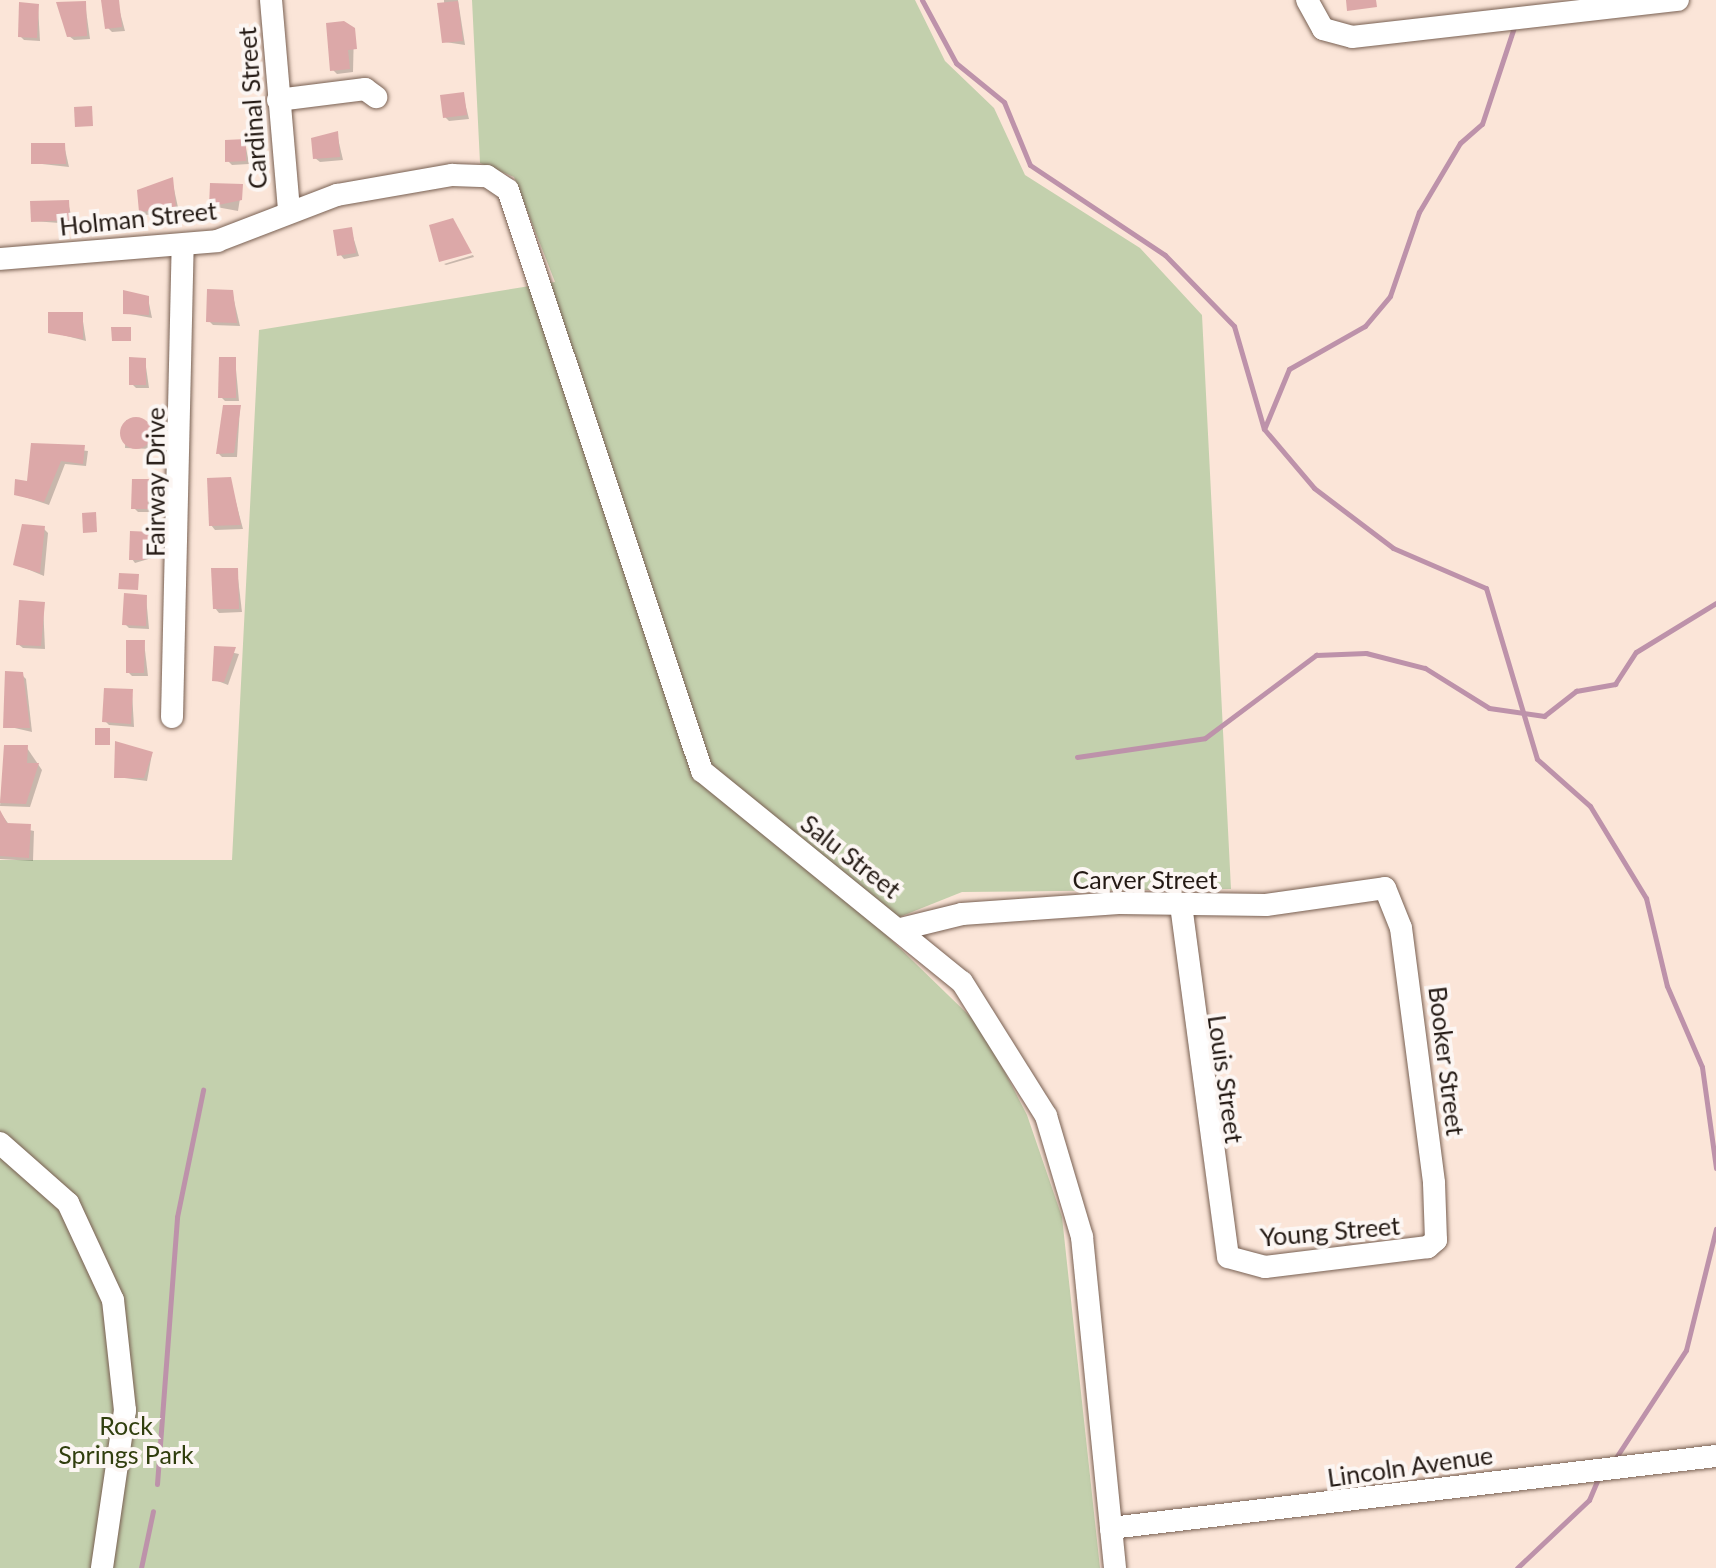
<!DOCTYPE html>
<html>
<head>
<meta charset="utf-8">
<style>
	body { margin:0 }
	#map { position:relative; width:1716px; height:1568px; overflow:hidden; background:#fbe5d8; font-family:Lato,sans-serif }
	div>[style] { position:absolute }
	.green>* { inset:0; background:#c3d0ad }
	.shadow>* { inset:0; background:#0003 }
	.stream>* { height:5px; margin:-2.5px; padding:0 2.5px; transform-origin:2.5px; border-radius:2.5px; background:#bd92aa }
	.building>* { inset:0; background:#dca8a8 }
	.round { border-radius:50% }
	.roads { filter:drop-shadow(0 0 2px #786052) drop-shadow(0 0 2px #786052) }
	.minor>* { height:22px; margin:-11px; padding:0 11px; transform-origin:11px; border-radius:11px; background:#fff }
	span { translate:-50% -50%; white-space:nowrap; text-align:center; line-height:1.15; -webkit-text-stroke:8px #fcf6f3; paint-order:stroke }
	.street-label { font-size:25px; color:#241a14 }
	.park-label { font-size:25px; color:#303e0d }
</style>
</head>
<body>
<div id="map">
	<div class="green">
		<div style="clip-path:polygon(472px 0,915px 0,945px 61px,994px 108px,1025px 175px,1140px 248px,1202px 315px,1231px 889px,962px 892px,877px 926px,982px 1028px,1027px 1115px,1062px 1217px,1100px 1568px,0 1568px,0 860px,232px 860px,259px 330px,555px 282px,514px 177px,480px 163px)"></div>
	</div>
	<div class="shadow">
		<div style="clip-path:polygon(444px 0,458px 0,465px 45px,445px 42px)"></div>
		<div style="clip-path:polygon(117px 1px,125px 31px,112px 32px,108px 28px)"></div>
		<div style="clip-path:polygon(85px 3px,90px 39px,74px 40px,69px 36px)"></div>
		<div style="clip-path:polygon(38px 6px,40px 41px,24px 40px,20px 36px)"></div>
		<div style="clip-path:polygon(354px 30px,353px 72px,337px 74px,333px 70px)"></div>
		<div style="clip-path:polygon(463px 95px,469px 119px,449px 121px,445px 117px)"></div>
		<div style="clip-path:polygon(337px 134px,343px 160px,320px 162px,315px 158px)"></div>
		<div style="clip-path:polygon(245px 142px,249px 164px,232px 165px,227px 160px)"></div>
		<div style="clip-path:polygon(64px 145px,69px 167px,33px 163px)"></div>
		<div style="clip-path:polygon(172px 180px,179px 212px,145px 215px,141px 211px)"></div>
		<div style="clip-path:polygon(242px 186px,238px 211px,211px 206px)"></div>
		<div style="clip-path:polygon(68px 202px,73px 224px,33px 221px)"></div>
		<div style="clip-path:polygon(351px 230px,359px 256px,344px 259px,340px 254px)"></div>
		<div style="clip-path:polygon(474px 257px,446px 265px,444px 264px,473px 255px)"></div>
		<div style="clip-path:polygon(232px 292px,240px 326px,213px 325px,209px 321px)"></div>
		<div style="clip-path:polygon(148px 298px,152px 318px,125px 313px)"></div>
		<div style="clip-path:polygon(82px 315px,86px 341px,51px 332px)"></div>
		<div style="clip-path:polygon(235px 359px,239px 401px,225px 401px,221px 397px)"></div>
		<div style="clip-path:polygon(145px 360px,149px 388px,136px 388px,132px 384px)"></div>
		<div style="clip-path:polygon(240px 407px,237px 457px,222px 457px,218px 453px)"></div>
		<div style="clip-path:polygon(126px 420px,153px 432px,153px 449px,125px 448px)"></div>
		<div style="clip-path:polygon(34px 445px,88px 451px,86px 466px,65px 464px,49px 505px,16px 494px,30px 483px)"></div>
		<div style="clip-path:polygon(230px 480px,243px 529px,215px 530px,211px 525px)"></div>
		<div style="clip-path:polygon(147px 482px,151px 512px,138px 512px,134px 508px)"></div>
		<div style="clip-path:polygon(44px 529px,48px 533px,44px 576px,15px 564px)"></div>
		<div style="clip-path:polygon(151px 534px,155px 557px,135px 563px,132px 559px)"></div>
		<div style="clip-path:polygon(237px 570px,242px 612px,219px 613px,215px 608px)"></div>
		<div style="clip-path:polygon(146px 597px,149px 629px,129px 628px,125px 624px)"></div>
		<div style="clip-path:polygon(43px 604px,45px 649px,23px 648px,18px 644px)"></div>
		<div style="clip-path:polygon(144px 642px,148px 676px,132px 676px,128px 672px)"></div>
		<div style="clip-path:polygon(216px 649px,239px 654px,228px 685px,215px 680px)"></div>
		<div style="clip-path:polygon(22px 675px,26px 679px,32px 732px,6px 726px)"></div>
		<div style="clip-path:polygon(132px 692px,134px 727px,109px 725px,105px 721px)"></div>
		<div style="clip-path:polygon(6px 747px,27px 748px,42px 770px,30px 807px,0 806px)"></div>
		<div style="clip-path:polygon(152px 754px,147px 781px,117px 777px)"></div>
		<div style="clip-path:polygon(0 812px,10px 826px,34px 831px,33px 861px,0 859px)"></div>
	</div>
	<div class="stream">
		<div style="left:922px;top:0;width:72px;rotate:61.6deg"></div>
		<div style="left:956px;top:63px;width:62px;rotate:39.1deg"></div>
		<div style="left:1004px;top:102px;width:68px;rotate:67.6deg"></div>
		<div style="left:1030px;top:165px;width:162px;rotate:33.7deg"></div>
		<div style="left:1165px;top:255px;width:99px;rotate:45.8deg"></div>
		<div style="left:1234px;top:326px;width:107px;rotate:73.8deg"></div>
		<div style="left:1264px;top:429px;width:77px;rotate:49.7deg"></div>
		<div style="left:1314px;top:488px;width:99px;rotate:37.2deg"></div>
		<div style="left:1393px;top:548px;width:101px;rotate:23.3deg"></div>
		<div style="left:1486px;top:588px;width:178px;rotate:73.4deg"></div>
		<div style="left:1537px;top:759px;width:71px;rotate:41.6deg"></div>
		<div style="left:1590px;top:806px;width:108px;rotate:58.7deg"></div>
		<div style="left:1646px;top:898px;width:90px;rotate:76.6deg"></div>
		<div style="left:1667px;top:986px;width:88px;rotate:66.6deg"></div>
		<div style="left:1702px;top:1067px;width:102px;rotate:82.1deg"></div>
		<div style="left:1265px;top:427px;width:63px;rotate:-67.5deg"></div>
		<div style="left:1289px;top:369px;width:87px;rotate:-29.5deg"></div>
		<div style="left:1365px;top:326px;width:39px;rotate:-50deg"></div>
		<div style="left:1390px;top:296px;width:89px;rotate:-71deg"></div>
		<div style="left:1419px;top:212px;width:80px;rotate:-59.3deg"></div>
		<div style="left:1460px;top:143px;width:29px;rotate:-41deg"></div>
		<div style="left:1482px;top:124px;width:102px;rotate:-71.7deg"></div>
		<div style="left:1077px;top:757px;width:129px;rotate:-8.4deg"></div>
		<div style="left:1205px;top:738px;width:139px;rotate:-36.8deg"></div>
		<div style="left:1316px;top:655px;width:50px;rotate:-2.3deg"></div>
		<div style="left:1366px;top:653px;width:61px;rotate:14.3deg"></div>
		<div style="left:1425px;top:668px;width:75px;rotate:32deg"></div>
		<div style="left:1489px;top:708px;width:56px;rotate:8.3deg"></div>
		<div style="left:1544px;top:716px;width:41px;rotate:-38deg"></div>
		<div style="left:1576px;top:691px;width:40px;rotate:-10deg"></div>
		<div style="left:1615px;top:684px;width:38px;rotate:-57deg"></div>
		<div style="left:1636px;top:652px;width:94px;rotate:-31.5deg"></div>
		<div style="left:1615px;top:1459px;width:130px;rotate:-56.9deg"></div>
		<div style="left:1686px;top:1350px;width:125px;rotate:-76.1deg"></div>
		<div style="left:157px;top:1484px;width:268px;rotate:-85.7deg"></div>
		<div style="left:177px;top:1217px;width:130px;rotate:-78.4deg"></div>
		<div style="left:141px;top:1568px;width:58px;rotate:-78.1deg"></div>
		<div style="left:1517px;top:1568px;width:99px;rotate:-43.4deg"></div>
		<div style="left:1589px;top:1500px;width:23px;rotate:-67deg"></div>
	</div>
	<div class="building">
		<div style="clip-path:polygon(101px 0,119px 0,122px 27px,105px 29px)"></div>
		<div style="clip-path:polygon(1346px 0,1376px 0,1377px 7px,1347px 11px)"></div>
		<div style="clip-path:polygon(86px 1px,87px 36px,67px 37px,56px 2px)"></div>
		<div style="clip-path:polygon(458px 1px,463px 41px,442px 43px,437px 3px)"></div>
		<div style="clip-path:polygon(19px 2px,39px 4px,37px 38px,18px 37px)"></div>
		<div style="clip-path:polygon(344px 21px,355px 28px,357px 49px,348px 50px,350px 69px,330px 71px,326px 23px)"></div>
		<div style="clip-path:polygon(464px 92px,467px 115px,443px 118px,440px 95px)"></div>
		<div style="clip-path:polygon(92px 106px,93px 126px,75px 127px,74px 107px)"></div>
		<div style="clip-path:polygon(338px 131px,340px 157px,313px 159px,311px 138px)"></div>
		<div style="clip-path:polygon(246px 139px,246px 161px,225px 162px,225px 140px)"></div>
		<div style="clip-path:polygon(31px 143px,65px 143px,66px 164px,31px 164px)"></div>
		<div style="clip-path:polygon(173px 177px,176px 208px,139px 212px,137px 190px)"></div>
		<div style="clip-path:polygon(210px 183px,243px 184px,242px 200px,209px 207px)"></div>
		<div style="clip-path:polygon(69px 200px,70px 220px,31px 222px,30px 201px)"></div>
		<div style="clip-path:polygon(453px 218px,472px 253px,439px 262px,429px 225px)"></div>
		<div style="clip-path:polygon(352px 227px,356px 253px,337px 256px,333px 230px)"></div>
		<div style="clip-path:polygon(207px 289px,233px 290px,237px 323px,206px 322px)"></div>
		<div style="clip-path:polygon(123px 290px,149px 296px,149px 315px,123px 314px)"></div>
		<div style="clip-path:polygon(48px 312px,83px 312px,83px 339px,48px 333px)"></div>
		<div style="clip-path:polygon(111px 327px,131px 327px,131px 341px,112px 341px)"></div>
		<div style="clip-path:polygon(129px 357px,146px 358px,146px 385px,129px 385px)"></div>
		<div style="clip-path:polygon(219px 357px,236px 357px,236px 398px,218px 398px)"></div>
		<div style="clip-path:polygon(223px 405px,241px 405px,234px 453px,216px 454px)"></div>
		<div class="round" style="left:120px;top:417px;width:32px;height:32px"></div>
		<div style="clip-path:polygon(31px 443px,85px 445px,83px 464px,61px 461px,44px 502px,14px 495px,15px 479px,27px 481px)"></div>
		<div style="clip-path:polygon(231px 477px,241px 525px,209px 526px,207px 478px)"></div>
		<div style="clip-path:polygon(132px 479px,149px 479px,148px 509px,131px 509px)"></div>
		<div style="clip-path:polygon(96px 512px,97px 532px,83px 533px,82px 513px)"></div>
		<div style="clip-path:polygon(22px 524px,45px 526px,40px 573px,13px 565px)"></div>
		<div style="clip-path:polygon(130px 531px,152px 532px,144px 560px,129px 560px)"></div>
		<div style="clip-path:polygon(211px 568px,238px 568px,239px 609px,213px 609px)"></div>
		<div style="clip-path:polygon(119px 573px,139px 574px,138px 590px,118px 589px)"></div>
		<div style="clip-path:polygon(124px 593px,147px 595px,146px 626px,122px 625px)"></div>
		<div style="clip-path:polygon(19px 600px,45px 602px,41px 646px,16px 645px)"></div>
		<div style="clip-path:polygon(126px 640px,145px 640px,144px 673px,126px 673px)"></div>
		<div style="clip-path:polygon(214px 646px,236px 647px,224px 682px,212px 681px)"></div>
		<div style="clip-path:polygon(5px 671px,23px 672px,30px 728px,3px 728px)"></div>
		<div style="clip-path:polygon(104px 688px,133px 689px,131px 724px,102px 722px)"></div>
		<div style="clip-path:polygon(95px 728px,110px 728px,110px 745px,95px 745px)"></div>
		<div style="clip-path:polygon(115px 741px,153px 752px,144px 778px,114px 778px)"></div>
		<div style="clip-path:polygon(4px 745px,28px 745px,27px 763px,39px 763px,26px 804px,0 803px)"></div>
		<div style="clip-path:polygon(0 810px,7px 823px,31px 824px,29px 858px,0 856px)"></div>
	</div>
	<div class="roads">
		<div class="minor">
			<div style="left:271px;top:0;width:212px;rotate:85.1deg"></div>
			<div style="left:1307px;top:0;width:33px;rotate:61deg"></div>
			<div style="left:1323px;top:29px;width:30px;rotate:15deg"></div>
			<div style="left:1352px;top:37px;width:328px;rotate:-6.5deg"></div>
			<div style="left:278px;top:100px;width:88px;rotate:-7.2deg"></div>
			<div style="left:365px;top:89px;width:14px;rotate:36deg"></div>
			<div style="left:0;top:259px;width:218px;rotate:-4.7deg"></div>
			<div style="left:217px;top:241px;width:129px;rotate:-21deg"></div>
			<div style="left:337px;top:195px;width:117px;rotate:-9.9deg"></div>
			<div style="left:452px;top:175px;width:35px;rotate:2deg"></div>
			<div style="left:487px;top:176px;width:25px;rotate:34deg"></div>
			<div style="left:508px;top:190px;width:613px;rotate:71.54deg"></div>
			<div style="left:702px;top:771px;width:335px;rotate:39.1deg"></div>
			<div style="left:962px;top:982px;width:158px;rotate:57.9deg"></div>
			<div style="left:1046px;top:1116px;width:126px;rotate:73.4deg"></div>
			<div style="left:1082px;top:1237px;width:333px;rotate:84.3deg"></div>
			<div style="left:172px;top:717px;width:471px;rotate:-88.7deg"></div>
			<div style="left:901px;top:929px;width:63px;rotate:-13.8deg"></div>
			<div style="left:962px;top:914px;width:157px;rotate:-4deg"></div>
			<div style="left:1119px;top:903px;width:147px;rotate:0.8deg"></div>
			<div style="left:1266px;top:905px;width:120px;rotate:-8.1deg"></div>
			<div style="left:1385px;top:888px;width:43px;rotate:68.2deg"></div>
			<div style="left:1401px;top:928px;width:257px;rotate:82.6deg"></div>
			<div style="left:1434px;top:1183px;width:57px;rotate:88deg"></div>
			<div style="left:1436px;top:1240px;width:11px;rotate:139deg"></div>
			<div style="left:1428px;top:1247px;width:164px;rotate:173deg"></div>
			<div style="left:1265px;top:1267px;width:38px;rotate:-165deg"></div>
			<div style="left:1228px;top:1257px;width:354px;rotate:-97.6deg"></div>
			<div style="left:0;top:1143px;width:91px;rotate:41.4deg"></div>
			<div style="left:68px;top:1203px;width:107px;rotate:65.1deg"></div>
			<div style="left:113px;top:1300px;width:111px;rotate:83.8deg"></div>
			<div style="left:125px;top:1410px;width:160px;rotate:98.3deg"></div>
			<div style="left:1111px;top:1528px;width:609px;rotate:-6.79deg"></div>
		</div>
	</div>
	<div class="street-label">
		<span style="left:252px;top:108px;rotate:-94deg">Cardinal Street</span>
		<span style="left:138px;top:218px;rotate:-6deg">Holman Street</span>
		<span style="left:155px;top:482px;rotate:-90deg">Fairway Drive</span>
		<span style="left:851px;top:856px;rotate:38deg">Salu Street</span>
		<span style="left:1145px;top:879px">Carver Street</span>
		<span style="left:1447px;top:1061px;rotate:83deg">Booker Street</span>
		<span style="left:1226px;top:1079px;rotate:82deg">Louis Street</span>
		<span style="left:1330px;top:1231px;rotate:-5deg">Young Street</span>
		<span style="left:1410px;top:1466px;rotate:-8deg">Lincoln Avenue</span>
	</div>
	<div class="park-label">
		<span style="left:126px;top:1440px">Rock<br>Springs Park</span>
	</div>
</div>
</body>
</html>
